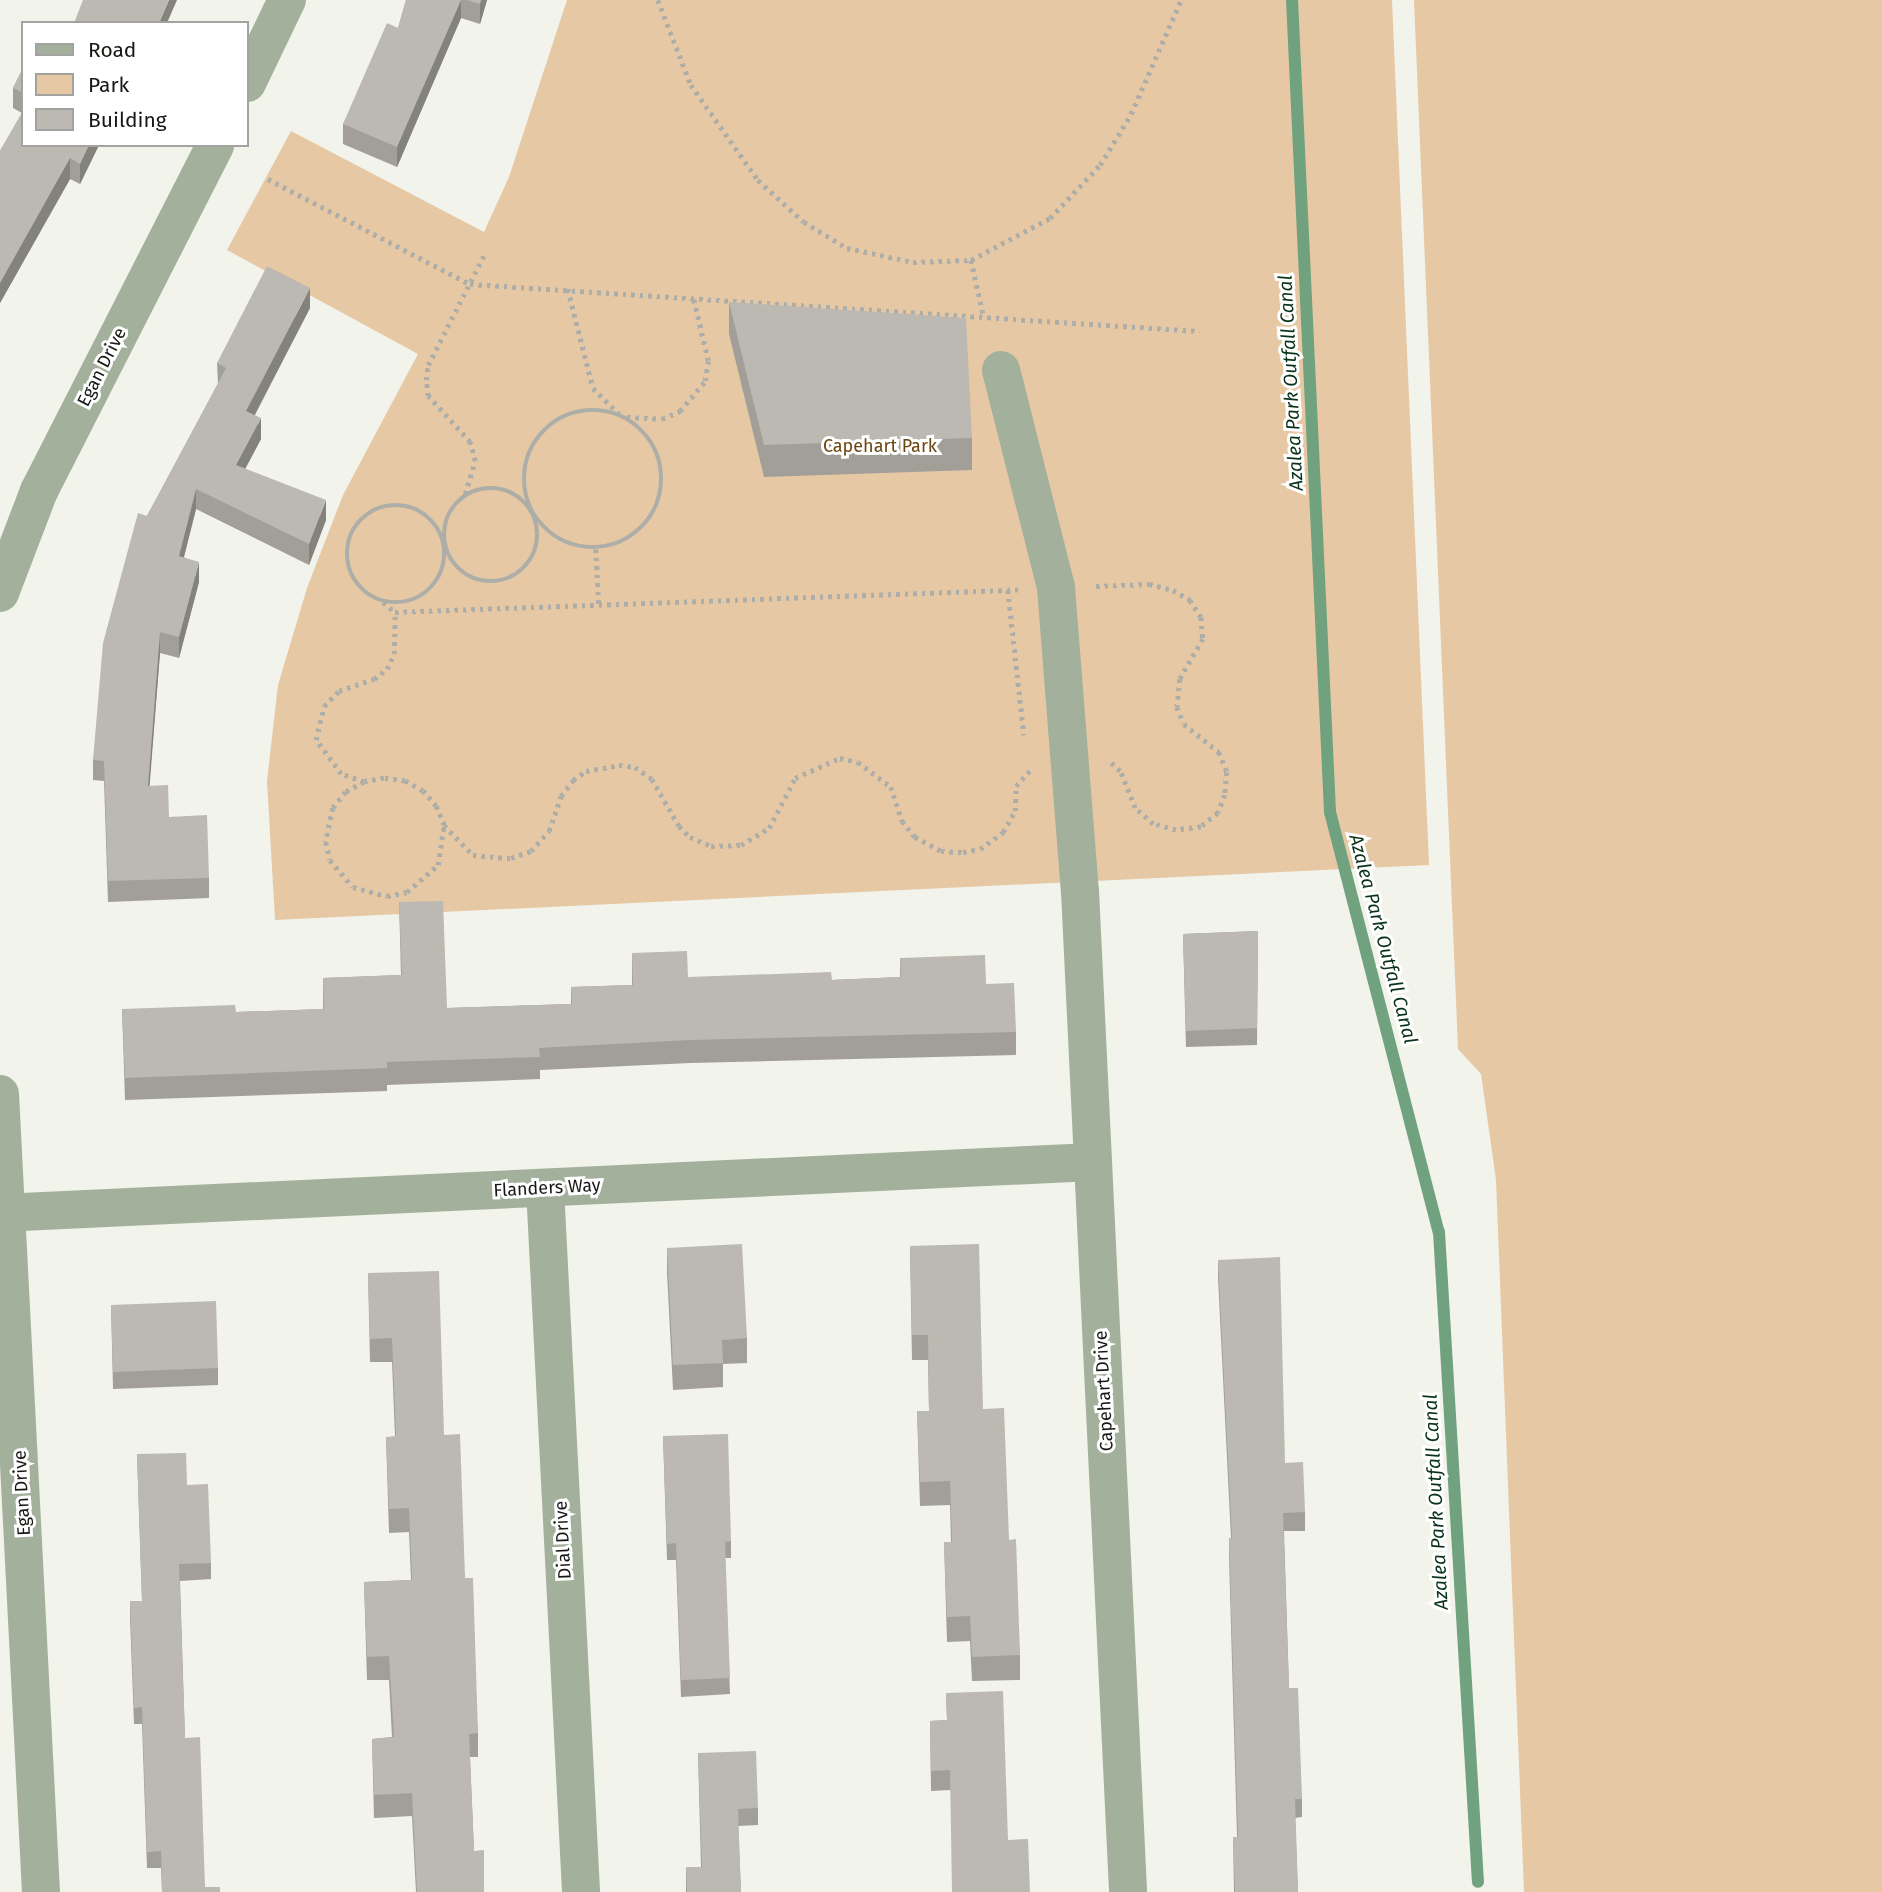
<!DOCTYPE html>
<html>
<head>
<meta charset="utf-8">
<style>
	body { margin:0 }
	#map { position:relative; width:1882px; height:1892px; overflow:hidden; background:#f2f3eb; font-family:"Fira Sans",sans-serif }
	div>[style] { position:absolute }
	.green>* { inset:0; background:#e6c8a5 }
	.stream>* { height:12px; margin:-6px; padding:0 6px; transform-origin:6px; border-radius:6px; background:#71a27f }
	.path>* { height:4.5px; margin-top:-2.25px; transform-origin:0; background:repeating-linear-gradient(90deg,#adaea8 0 3.5px,transparent 0 8.5px) }
	.path>.ring { margin:-2.25px; padding:0; box-sizing:content-box; background:none; border:4.5px solid #adaea8; border-radius:50% }
	.minor>* { height:38px; margin:-19px; padding:0 19px; transform-origin:19px; border-radius:19px; background:#a3b09b }
	.wall>* { inset:0; background:#a19f98 }
	.shaded-wall>* { inset:0; background:#83827c }
	.building>* { inset:0; background:#bbb9b1 }
	span { translate:-50% -50%; white-space:nowrap; text-align:center; line-height:1.15; -webkit-text-stroke:6px #fff; paint-order:stroke }
	.street-label { font-size:18px; color:#171714 }
	.park-label { font-size:18px; color:#6c4611 }
	.water-label { font-size:19px; color:#0a321a; font-style:italic }
	.legend { position:absolute; left:21px; top:21px; width:228px; height:126px; box-sizing:border-box; background:#fff; border:2px solid #a2a2a1; margin:0; padding:9px 12px; list-style:none; font-size:21px; color:#171714 }
	.legend li { display:flex; align-items:center; gap:14px; height:35px }
	.legend b { width:35px; border:2px solid #a2a2a1 }
</style>
</head>
<body>
<div id="map">
	<div class="green">
		<div style="clip-path:polygon(567px 0,1392px 0,1429px 865px,275px 920px,267px 781px,278px 685px,307px 588px,343px 495px,418px 354px,227px 250px,291px 131px,484px 232px,509px 177px)"></div>
		<div style="clip-path:polygon(1414px 0,1882px 0,1882px 1892px,1524px 1892px,1496px 1180px,1481px 1074px,1458px 1049px)"></div>
	</div>
	<div class="stream">
		<div style="left:1292px;top:0;width:813px;rotate:87.32deg"></div>
		<div style="left:1330px;top:812px;width:434px;rotate:75.5deg"></div>
		<div style="left:1439px;top:1232px;width:651px;rotate:86.57deg"></div>
	</div>
	<div class="path">
		<div style="left:658px;top:0;width:91px;rotate:68.8deg"></div>
		<div style="left:691px;top:85px;width:116px;rotate:54.8deg"></div>
		<div style="left:758px;top:180px;width:62px;rotate:42.4deg"></div>
		<div style="left:804px;top:222px;width:50px;rotate:31.2deg"></div>
		<div style="left:847px;top:248px;width:67px;rotate:12deg"></div>
		<div style="left:913px;top:262px;width:58px;rotate:-2deg"></div>
		<div style="left:971px;top:260px;width:89px;rotate:-28deg"></div>
		<div style="left:1050px;top:218px;width:73px;rotate:-46.7deg"></div>
		<div style="left:1100px;top:165px;width:60px;rotate:-58.7deg"></div>
		<div style="left:1131px;top:114px;width:124px;rotate:-66.3deg"></div>
		<div style="left:268px;top:179px;width:228px;rotate:27.5deg"></div>
		<div style="left:470px;top:284px;width:731px;rotate:3.69deg"></div>
		<div style="left:971px;top:260px;width:59px;rotate:77.4deg"></div>
		<div style="left:568px;top:289px;width:102px;rotate:75.8deg"></div>
		<div style="left:593px;top:388px;width:37px;rotate:45deg"></div>
		<div class="ring" style="left:524px;top:410px;width:133.5px;height:133.5px"></div>
		<div style="left:627px;top:417px;width:35px;rotate:3deg"></div>
		<div style="left:662px;top:419px;width:20px;rotate:-24deg"></div>
		<div style="left:680px;top:411px;width:39px;rotate:-50deg"></div>
		<div style="left:705px;top:381px;width:20px;rotate:-81deg"></div>
		<div style="left:708px;top:361px;width:66px;rotate:-103.2deg"></div>
		<div class="ring" style="left:444px;top:488px;width:89.5px;height:89.5px"></div>
		<div style="left:465px;top:494px;width:34px;rotate:-73deg"></div>
		<div style="left:475px;top:461px;width:20px;rotate:-105deg"></div>
		<div style="left:470px;top:442px;width:62px;rotate:-132.4deg"></div>
		<div style="left:428px;top:396px;width:16px;rotate:-97deg"></div>
		<div style="left:426px;top:380px;width:15px;rotate:-82deg"></div>
		<div style="left:428px;top:365px;width:123px;rotate:-63deg"></div>
		<div class="ring" style="left:347px;top:505px;width:93.5px;height:93.5px"></div>
		<div style="left:596px;top:549px;width:56px;rotate:86.9deg"></div>
		<div style="left:1096px;top:586px;width:53px;rotate:-2.2deg"></div>
		<div style="left:1149px;top:584px;width:25px;rotate:14deg"></div>
		<div style="left:1173px;top:590px;width:20px;rotate:30deg"></div>
		<div style="left:1190px;top:600px;width:20px;rotate:57deg"></div>
		<div style="left:1201px;top:617px;width:22px;rotate:85deg"></div>
		<div style="left:1203px;top:639px;width:46px;rotate:119.9deg"></div>
		<div style="left:1180px;top:679px;width:28px;rotate:96deg"></div>
		<div style="left:1177px;top:707px;width:18px;rotate:68deg"></div>
		<div style="left:1184px;top:724px;width:45px;rotate:38.7deg"></div>
		<div style="left:1219px;top:752px;width:22px;rotate:68deg"></div>
		<div style="left:1227px;top:772px;width:23px;rotate:95deg"></div>
		<div style="left:1225px;top:795px;width:19px;rotate:111deg"></div>
		<div style="left:1218px;top:813px;width:22px;rotate:141deg"></div>
		<div style="left:1201px;top:827px;width:25px;rotate:173deg"></div>
		<div style="left:1176px;top:830px;width:24px;rotate:-165deg"></div>
		<div style="left:1153px;top:824px;width:24px;rotate:-138deg"></div>
		<div style="left:1135px;top:808px;width:40px;rotate:-112deg"></div>
		<div style="left:1120px;top:771px;width:12px;rotate:-138deg"></div>
		<div style="left:1018px;top:590px;width:10px;rotate:180deg"></div>
		<div style="left:1008px;top:590px;width:146px;rotate:83.7deg"></div>
		<div style="left:383px;top:602px;width:16px;rotate:40deg"></div>
		<div style="left:364px;top:782px;width:21px;rotate:151deg"></div>
		<div style="left:346px;top:792px;width:21px;rotate:129deg"></div>
		<div style="left:333px;top:808px;width:35px;rotate:102deg"></div>
		<div style="left:326px;top:842px;width:18px;rotate:77deg"></div>
		<div style="left:330px;top:860px;width:35px;rotate:50deg"></div>
		<div style="left:353px;top:887px;width:35px;rotate:15deg"></div>
		<div style="left:387px;top:896px;width:20px;rotate:-11deg"></div>
		<div style="left:407px;top:892px;width:41px;rotate:-41.1deg"></div>
		<div style="left:438px;top:865px;width:40px;rotate:-81.5deg"></div>
		<div style="left:444px;top:825px;width:21px;rotate:-113deg"></div>
		<div style="left:436px;top:806px;width:20px;rotate:-131deg"></div>
		<div style="left:423px;top:791px;width:21px;rotate:-151deg"></div>
		<div style="left:405px;top:781px;width:21px;rotate:-172deg"></div>
		<div style="left:384px;top:778px;width:20px;rotate:169deg"></div>
		<div style="left:364px;top:782px;width:24px;rotate:-161deg"></div>
		<div style="left:341px;top:774px;width:42px;rotate:-126.3deg"></div>
		<div style="left:316px;top:740px;width:35px;rotate:-77deg"></div>
		<div style="left:324px;top:706px;width:21px;rotate:-45deg"></div>
		<div style="left:339px;top:691px;width:37px;rotate:-19deg"></div>
		<div style="left:374px;top:679px;width:16px;rotate:-38deg"></div>
		<div style="left:387px;top:669px;width:17px;rotate:-65deg"></div>
		<div style="left:394px;top:654px;width:42px;rotate:-88.6deg"></div>
		<div style="left:395px;top:612px;width:613px;rotate:-2.06deg"></div>
		<div style="left:444px;top:825px;width:42px;rotate:46deg"></div>
		<div style="left:473px;top:855px;width:38px;rotate:5deg"></div>
		<div style="left:511px;top:858px;width:21px;rotate:-19deg"></div>
		<div style="left:531px;top:851px;width:27px;rotate:-48deg"></div>
		<div style="left:549px;top:831px;width:37px;rotate:-71deg"></div>
		<div style="left:561px;top:796px;width:20px;rotate:-53deg"></div>
		<div style="left:573px;top:780px;width:16px;rotate:-35deg"></div>
		<div style="left:586px;top:771px;width:34px;rotate:-10deg"></div>
		<div style="left:619px;top:765px;width:16px;rotate:7deg"></div>
		<div style="left:635px;top:767px;width:21px;rotate:35deg"></div>
		<div style="left:652px;top:779px;width:54px;rotate:60.1deg"></div>
		<div style="left:679px;top:826px;width:16px;rotate:45deg"></div>
		<div style="left:690px;top:837px;width:23px;rotate:23deg"></div>
		<div style="left:711px;top:846px;width:30px;rotate:-2deg"></div>
		<div style="left:741px;top:845px;width:33px;rotate:-31deg"></div>
		<div style="left:769px;top:828px;width:56px;rotate:-62.5deg"></div>
		<div style="left:795px;top:778px;width:49px;rotate:-24deg"></div>
		<div style="left:840px;top:758px;width:18px;rotate:13deg"></div>
		<div style="left:858px;top:762px;width:41px;rotate:37.1deg"></div>
		<div style="left:891px;top:787px;width:36px;rotate:72deg"></div>
		<div style="left:902px;top:821px;width:21px;rotate:51deg"></div>
		<div style="left:915px;top:837px;width:30px;rotate:28deg"></div>
		<div style="left:941px;top:851px;width:22px;rotate:3deg"></div>
		<div style="left:963px;top:852px;width:17px;rotate:-10deg"></div>
		<div style="left:980px;top:849px;width:29px;rotate:-36deg"></div>
		<div style="left:1003px;top:832px;width:24px;rotate:-60deg"></div>
		<div style="left:1015px;top:811px;width:25px;rotate:-88deg"></div>
		<div style="left:1016px;top:786px;width:24px;rotate:-48deg"></div>
	</div>
	<div class="minor">
		<div style="left:247px;top:83px;width:92px;rotate:-64.3deg"></div>
		<div style="left:1001px;top:370px;width:225px;rotate:75.8deg"></div>
		<div style="left:1056px;top:588px;width:304px;rotate:85.5deg"></div>
		<div style="left:1080px;top:891px;width:1002px;rotate:87.25deg"></div>
		<div style="left:0;top:593px;width:109px;rotate:-69.1deg"></div>
		<div style="left:39px;top:491px;width:388px;rotate:-63deg"></div>
		<div style="left:0;top:1094px;width:799px;rotate:87.06deg"></div>
		<div style="left:545px;top:1188px;width:705px;rotate:87.07deg"></div>
		<div style="left:0;top:1213px;width:1094px;rotate:-2.67deg"></div>
	</div>
	<div class="wall">
		<div style="clip-path:polygon(406px 0,487px 0,480px 24px,461px 18px,397px 167px,343px 144px,343px 124px,398px 28px)"></div>
		<div style="clip-path:polygon(23px 68px,23px 145px,99px 145px,80px 184px,70px 179px,0 303px,0 151px,22px 113px,13px 108px,13px 88px)"></div>
		<div style="clip-path:polygon(729px 302px,972px 438px,972px 470px,764px 477px,729px 334px)"></div>
		<div style="clip-path:polygon(310px 308px,255px 415px,261px 439px,245px 469px,326px 520px,309px 565px,196px 509px,184px 557px,199px 582px,179px 658px,160px 653px,149px 786px,209px 878px,209px 898px,108px 902px,104px 781px,93px 780px,93px 760px,147px 516px,218px 384px,217px 363px)"></div>
		<div style="clip-path:polygon(399px 902px,447px 1008px,571px 1004px,571px 987px,632px 985px,632px 953px,688px 977px,832px 980px,900px 977px,900px 958px,986px 984px,1016px 1032px,1016px 1055px,690px 1063px,540px 1070px,540px 1079px,387px 1085px,387px 1091px,125px 1100px,122px 1009px,236px 1012px,323px 1009px,323px 978px,401px 975px)"></div>
		<div style="clip-path:polygon(1258px 931px,1257px 1045px,1186px 1047px,1183px 934px)"></div>
		<div style="clip-path:polygon(910px 1246px,983px 1409px,1009px 1540px,1020px 1655px,1020px 1680px,972px 1681px,970px 1641px,947px 1642px,944px 1542px,951px 1542px,950px 1505px,920px 1506px,917px 1411px,929px 1411px,928px 1360px,912px 1360px)"></div>
		<div style="clip-path:polygon(667px 1248px,747px 1338px,747px 1363px,723px 1364px,723px 1387px,673px 1390px,667px 1272px)"></div>
		<div style="clip-path:polygon(1218px 1260px,1285px 1463px,1305px 1512px,1305px 1531px,1284px 1531px,1289px 1688px,1302px 1799px,1302px 1817px,1295px 1818px,1298px 1892px,1234px 1892px,1233px 1837px,1237px 1837px,1229px 1557px,1229px 1538px,1231px 1538px,1218px 1278px)"></div>
		<div style="clip-path:polygon(368px 1273px,444px 1435px,465px 1578px,478px 1733px,478px 1757px,470px 1757px,474px 1851px,484px 1892px,416px 1892px,412px 1816px,374px 1818px,372px 1739px,392px 1737px,389px 1680px,367px 1680px,364px 1582px,411px 1580px,409px 1532px,389px 1533px,386px 1437px,395px 1437px,392px 1362px,370px 1362px)"></div>
		<div style="clip-path:polygon(111px 1305px,218px 1368px,218px 1385px,113px 1389px)"></div>
		<div style="clip-path:polygon(663px 1436px,731px 1541px,731px 1558px,725px 1558px,730px 1694px,681px 1697px,676px 1560px,667px 1560px)"></div>
		<div style="clip-path:polygon(137px 1454px,187px 1485px,211px 1563px,211px 1579px,180px 1581px,185px 1738px,205px 1887px,220px 1892px,162px 1892px,161px 1868px,147px 1868px,142px 1724px,134px 1724px,130px 1618px,130px 1601px,142px 1601px)"></div>
		<div style="clip-path:polygon(946px 1693px,1008px 1840px,1030px 1892px,950px 1790px,931px 1791px,930px 1721px,947px 1720px)"></div>
		<div style="clip-path:polygon(698px 1753px,758px 1808px,758px 1825px,738px 1826px,741px 1892px,686px 1892px,686px 1867px,701px 1867px)"></div>
	</div>
	<div class="shaded-wall">
		<div style="clip-path:polygon(169px 0,177px 0,167px 23px,159px 23px)"></div>
		<div style="clip-path:polygon(461px 0,461px 18px,397px 167px,397px 147px)"></div>
		<div style="clip-path:polygon(481px 0,487px 0,480px 24px,480px 4px)"></div>
		<div style="clip-path:polygon(89px 145px,99px 145px,80px 184px,80px 164px)"></div>
		<div style="clip-path:polygon(70px 158px,70px 179px,0 303px,0 283px)"></div>
		<div style="clip-path:polygon(310px 288px,310px 308px,246px 431px,246px 411px)"></div>
		<div style="clip-path:polygon(261px 418px,261px 439px,236px 486px,236px 465px)"></div>
		<div style="clip-path:polygon(196px 489px,196px 509px,179px 576px,179px 556px)"></div>
		<div style="clip-path:polygon(326px 500px,326px 520px,309px 565px,309px 544px)"></div>
		<div style="clip-path:polygon(199px 562px,199px 582px,179px 658px,179px 637px)"></div>
		<div style="clip-path:polygon(160px 632px,160px 653px,148px 806px,148px 786px)"></div>
	</div>
	<div class="building">
		<div style="clip-path:polygon(83px 0,169px 0,159px 23px,74px 23px)"></div>
		<div style="clip-path:polygon(406px 0,461px 0,397px 147px,343px 124px,387px 23px,398px 28px)"></div>
		<div style="clip-path:polygon(467px 0,481px 0,480px 4px)"></div>
		<div style="clip-path:polygon(23px 68px,23px 93px,13px 88px)"></div>
		<div style="clip-path:polygon(23px 111px,23px 145px,89px 145px,80px 164px,70px 158px,0 283px,0 151px)"></div>
		<div style="clip-path:polygon(267px 266px,310px 288px,246px 411px,261px 418px,236px 465px,326px 500px,309px 544px,196px 489px,179px 556px,199px 562px,179px 637px,160px 632px,148px 786px,168px 785px,169px 817px,207px 815px,209px 878px,108px 881px,104px 761px,93px 760px,103px 643px,138px 513px,147px 516px,226px 368px,217px 363px)"></div>
		<div style="clip-path:polygon(729px 302px,966px 318px,972px 438px,764px 445px)"></div>
		<div style="clip-path:polygon(443px 901px,447px 1008px,572px 1004px,571px 987px,633px 985px,632px 953px,687px 951px,688px 977px,831px 972px,832px 980px,901px 977px,900px 958px,985px 955px,986px 984px,1014px 983px,1016px 1032px,690px 1040px,539px 1048px,540px 1057px,387px 1062px,387px 1068px,125px 1078px,122px 1009px,235px 1005px,236px 1012px,324px 1009px,323px 978px,402px 975px,399px 902px)"></div>
		<div style="clip-path:polygon(1258px 931px,1257px 1028px,1186px 1031px,1183px 934px)"></div>
		<div style="clip-path:polygon(742px 1244px,747px 1338px,722px 1340px,723px 1363px,673px 1365px,667px 1248px)"></div>
		<div style="clip-path:polygon(979px 1244px,983px 1409px,1004px 1408px,1009px 1540px,1016px 1539px,1020px 1655px,972px 1657px,970px 1616px,947px 1617px,944px 1542px,952px 1542px,950px 1481px,920px 1482px,917px 1411px,929px 1411px,928px 1335px,912px 1335px,910px 1246px)"></div>
		<div style="clip-path:polygon(1280px 1257px,1285px 1463px,1303px 1462px,1305px 1512px,1283px 1513px,1289px 1688px,1298px 1688px,1302px 1799px,1295px 1799px,1298px 1892px,1235px 1892px,1233px 1837px,1238px 1837px,1229px 1538px,1232px 1538px,1218px 1260px)"></div>
		<div style="clip-path:polygon(439px 1271px,444px 1435px,460px 1434px,465px 1578px,473px 1578px,478px 1733px,469px 1734px,474px 1851px,484px 1850px,484px 1892px,417px 1892px,412px 1793px,374px 1795px,372px 1739px,394px 1737px,389px 1656px,367px 1657px,364px 1582px,412px 1580px,409px 1508px,389px 1509px,386px 1437px,396px 1436px,392px 1338px,370px 1339px,368px 1273px)"></div>
		<div style="clip-path:polygon(216px 1301px,218px 1368px,113px 1372px,111px 1305px)"></div>
		<div style="clip-path:polygon(728px 1434px,731px 1541px,725px 1542px,730px 1678px,681px 1680px,676px 1543px,667px 1544px,663px 1436px)"></div>
		<div style="clip-path:polygon(186px 1453px,187px 1485px,208px 1484px,211px 1563px,179px 1564px,185px 1738px,200px 1737px,205px 1887px,220px 1887px,220px 1892px,162px 1892px,161px 1851px,147px 1852px,142px 1707px,134px 1708px,130px 1601px,142px 1601px,137px 1454px)"></div>
		<div style="clip-path:polygon(1003px 1691px,1008px 1840px,1028px 1839px,1030px 1892px,952px 1892px,950px 1770px,931px 1771px,930px 1721px,947px 1720px,946px 1693px)"></div>
		<div style="clip-path:polygon(756px 1751px,758px 1808px,738px 1809px,741px 1892px,687px 1892px,686px 1867px,702px 1867px,698px 1753px)"></div>
	</div>
	<div class="street-label">
		<span style="left:102px;top:367px;rotate:-63deg">Egan Drive</span>
		<span style="left:547px;top:1188px;rotate:-3deg">Flanders Way</span>
		<span style="left:1104px;top:1391px;rotate:-93deg">Capehart Drive</span>
		<span style="left:22px;top:1493px;rotate:-93deg">Egan Drive</span>
		<span style="left:563px;top:1540px;rotate:-93deg">Dial Drive</span>
	</div>
	<div class="park-label">
		<span style="left:880px;top:446px">Capehart Park</span>
	</div>
	<div class="water-label">
		<span style="left:1291px;top:383px;rotate:-93deg">Azalea Park Outfall Canal</span>
		<span style="left:1383px;top:939px;rotate:75deg">Azalea Park Outfall Canal</span>
		<span style="left:1436px;top:1502px;rotate:-93deg">Azalea Park Outfall Canal</span>
	</div>
	<ul class="legend">
	<li><b style="height:9px;background:#a3b09b"></b>Road</li>
	<li><b style="height:19px;background:#e6c8a5"></b>Park</li>
	<li><b style="height:19px;background:#bbb9b1"></b>Building</li>
	</ul>
</div>
</body>
</html>
